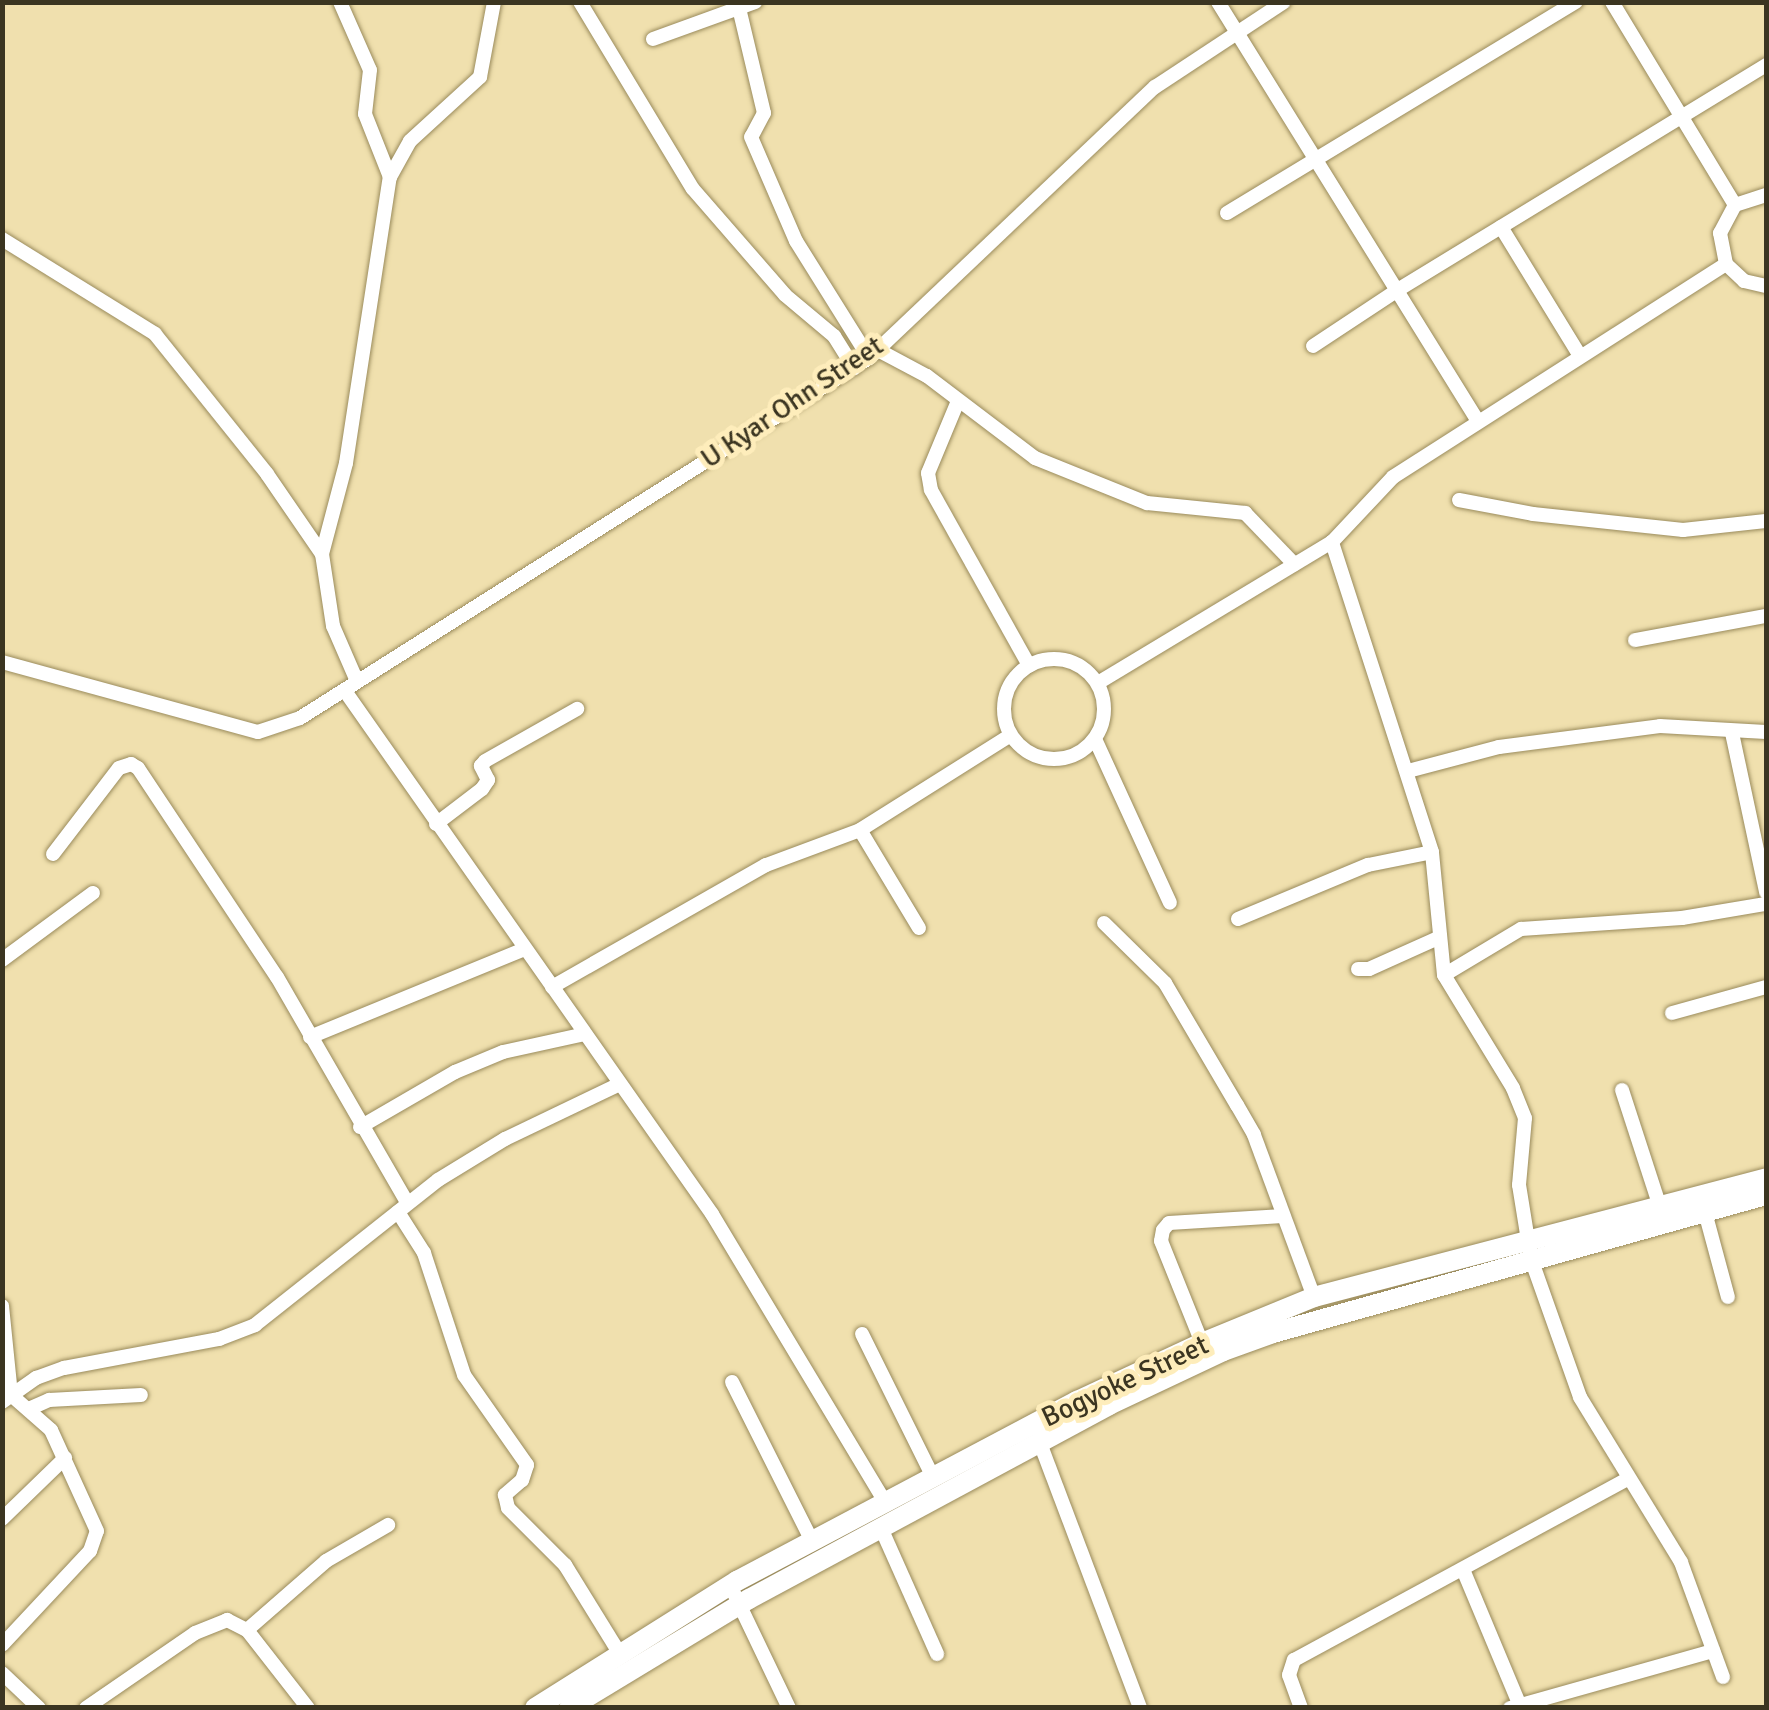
<!DOCTYPE html>
<html>
<head>
<meta charset="utf-8">
<style>
	body { margin:0 }
	#map { position:relative; width:1769px; height:1710px; overflow:hidden; background:#f0e0ae; font-family:Signika,sans-serif }
	div>[style] { position:absolute }
	.roads { filter:drop-shadow(0 0 2px #9a8b5c) drop-shadow(0 0 2px #9a8b5c) }
	.minor>* { height:14px; margin:-7px; padding:0 7px; transform-origin:7px; border-radius:7px; background:#fff }
	.minor>.ring { margin:-7px; padding:0; box-sizing:content-box; background:none; border:14px solid #fff; border-radius:50% }
	.primary>* { height:20px; margin:-10px; padding:0 10px; transform-origin:10px; border-radius:10px; background:#fff }
	span { translate:-50% -50%; white-space:nowrap; text-align:center; line-height:1.15; -webkit-text-stroke:10px #feedbb; paint-order:stroke }
	.street-label { font-size:28px; color:#3b3521 }
	.frame { position:absolute; inset:0; border:5px solid #3b3521; pointer-events:none }
</style>
</head>
<body>
<div id="map">
	<div class="roads">
		<div class="minor">
			<div style="left:340px;top:2px;width:74px;rotate:66.2deg"></div>
			<div style="left:370px;top:70px;width:44px;rotate:96.5deg"></div>
			<div style="left:365px;top:114px;width:68px;rotate:68.4deg"></div>
			<div style="left:580px;top:2px;width:218px;rotate:58.9deg"></div>
			<div style="left:693px;top:189px;width:140px;rotate:49deg"></div>
			<div style="left:785px;top:295px;width:64px;rotate:39.9deg"></div>
			<div style="left:834px;top:336px;width:38px;rotate:58deg"></div>
			<div style="left:1218px;top:2px;width:492px;rotate:58.2deg"></div>
			<div style="left:1612px;top:2px;width:237px;rotate:58.8deg"></div>
			<div style="left:739px;top:8px;width:108px;rotate:76.6deg"></div>
			<div style="left:764px;top:113px;width:27px;rotate:118deg"></div>
			<div style="left:751px;top:137px;width:113px;rotate:66.6deg"></div>
			<div style="left:796px;top:241px;width:138px;rotate:58deg"></div>
			<div style="left:653px;top:39px;width:109px;rotate:-19.9deg"></div>
			<div style="left:1766px;top:195px;width:33px;rotate:162deg"></div>
			<div style="left:1735px;top:205px;width:32px;rotate:118deg"></div>
			<div style="left:1720px;top:233px;width:32px;rotate:79deg"></div>
			<div style="left:1726px;top:264px;width:25px;rotate:43deg"></div>
			<div style="left:1744px;top:281px;width:23px;rotate:13deg"></div>
			<div style="left:1227px;top:213px;width:408px;rotate:-31.2deg"></div>
			<div style="left:1501px;top:227px;width:151px;rotate:58.5deg"></div>
			<div style="left:2px;top:239px;width:180px;rotate:31.8deg"></div>
			<div style="left:155px;top:334px;width:179px;rotate:51.3deg"></div>
			<div style="left:267px;top:474px;width:97px;rotate:55.5deg"></div>
			<div style="left:322px;top:554px;width:73px;rotate:81.3deg"></div>
			<div style="left:333px;top:626px;width:58px;rotate:66.5deg"></div>
			<div style="left:1313px;top:346px;width:100px;rotate:-33.5deg"></div>
			<div style="left:1396px;top:291px;width:434px;rotate:-31.4deg"></div>
			<div style="left:878px;top:350px;width:55px;rotate:28deg"></div>
			<div style="left:927px;top:376px;width:136px;rotate:37.2deg"></div>
			<div style="left:1035px;top:458px;width:121px;rotate:21.9deg"></div>
			<div style="left:1147px;top:503px;width:99px;rotate:5.8deg"></div>
			<div style="left:1245px;top:513px;width:71px;rotate:46.1deg"></div>
			<div style="left:958px;top:401px;width:78px;rotate:112.6deg"></div>
			<div style="left:928px;top:473px;width:17px;rotate:80deg"></div>
			<div style="left:931px;top:490px;width:201px;rotate:60.8deg"></div>
			<div style="left:1459px;top:500px;width:75px;rotate:10.7deg"></div>
			<div style="left:1533px;top:514px;width:151px;rotate:6.1deg"></div>
			<div style="left:1683px;top:530px;width:83px;rotate:-6.2deg"></div>
			<div style="left:322px;top:554px;width:94px;rotate:-75.2deg"></div>
			<div style="left:346px;top:463px;width:289px;rotate:-81.3deg"></div>
			<div style="left:390px;top:177px;width:41px;rotate:-60.9deg"></div>
			<div style="left:410px;top:141px;width:95px;rotate:-42.4deg"></div>
			<div style="left:480px;top:77px;width:76px;rotate:-79.4deg"></div>
			<div style="left:1635px;top:640px;width:133px;rotate:-10.4deg"></div>
			<div class="ring" style="left:1004px;top:659px;width:86px;height:86px"></div>
			<div style="left:2px;top:662px;width:265px;rotate:15.3deg"></div>
			<div style="left:258px;top:732px;width:44px;rotate:-18.4deg"></div>
			<div style="left:300px;top:718px;width:673px;rotate:-32.32deg"></div>
			<div style="left:869px;top:358px;width:394px;rotate:-43.5deg"></div>
			<div style="left:1155px;top:87px;width:154px;rotate:-33.4deg"></div>
			<div style="left:1098px;top:683px;width:273px;rotate:-31.1deg"></div>
			<div style="left:345px;top:691px;width:639px;rotate:54.94deg"></div>
			<div style="left:712px;top:1214px;width:336px;rotate:59deg"></div>
			<div style="left:1732px;top:733px;width:163px;rotate:77.9deg"></div>
			<div style="left:1095px;top:739px;width:180px;rotate:65.4deg"></div>
			<div style="left:1408px;top:771px;width:94px;rotate:-14.8deg"></div>
			<div style="left:1499px;top:747px;width:162px;rotate:-7.4deg"></div>
			<div style="left:1660px;top:726px;width:106px;rotate:3.2deg"></div>
			<div style="left:436px;top:824px;width:58px;rotate:-37.3deg"></div>
			<div style="left:482px;top:789px;width:11px;rotate:-56deg"></div>
			<div style="left:488px;top:780px;width:16px;rotate:-117deg"></div>
			<div style="left:481px;top:766px;width:6px;rotate:-51deg"></div>
			<div style="left:485px;top:761px;width:106px;rotate:-29.5deg"></div>
			<div style="left:53px;top:854px;width:108px;rotate:-52.5deg"></div>
			<div style="left:119px;top:768px;width:13px;rotate:-18deg"></div>
			<div style="left:131px;top:764px;width:8px;rotate:30deg"></div>
			<div style="left:138px;top:768px;width:251px;rotate:56.4deg"></div>
			<div style="left:277px;top:977px;width:260px;rotate:60deg"></div>
			<div style="left:1238px;top:919px;width:141px;rotate:-22.6deg"></div>
			<div style="left:1368px;top:865px;width:65px;rotate:-11.5deg"></div>
			<div style="left:1104px;top:923px;width:86px;rotate:44.5deg"></div>
			<div style="left:1165px;top:983px;width:142px;rotate:59.5deg"></div>
			<div style="left:1237px;top:1105px;width:34px;rotate:60deg"></div>
			<div style="left:1254px;top:1135px;width:173px;rotate:69.7deg"></div>
			<div style="left:919px;top:928px;width:114px;rotate:-121deg"></div>
			<div style="left:860px;top:830px;width:178px;rotate:-32.2deg"></div>
			<div style="left:2px;top:960px;width:113px;rotate:-36.4deg"></div>
			<div style="left:1358px;top:969px;width:11px"></div>
			<div style="left:1369px;top:969px;width:76px;rotate:-24.2deg"></div>
			<div style="left:1444px;top:975px;width:90px;rotate:-30.9deg"></div>
			<div style="left:1521px;top:929px;width:161px;rotate:-3.9deg"></div>
			<div style="left:1682px;top:918px;width:85px;rotate:-9.5deg"></div>
			<div style="left:552px;top:987px;width:246px;rotate:-29.7deg"></div>
			<div style="left:766px;top:865px;width:100px;rotate:-20.4deg"></div>
			<div style="left:1672px;top:1013px;width:98px;rotate:-15.5deg"></div>
			<div style="left:310px;top:1037px;width:232px;rotate:-22.3deg"></div>
			<div style="left:1622px;top:1090px;width:123px;rotate:72deg"></div>
			<div style="left:360px;top:1127px;width:110px;rotate:-30.1deg"></div>
			<div style="left:455px;top:1072px;width:52px;rotate:-22.6deg"></div>
			<div style="left:503px;top:1052px;width:84px;rotate:-12.4deg"></div>
			<div style="left:398px;top:1212px;width:49px;rotate:57.6deg"></div>
			<div style="left:424px;top:1253px;width:128px;rotate:71.8deg"></div>
			<div style="left:464px;top:1375px;width:110px;rotate:55deg"></div>
			<div style="left:527px;top:1465px;width:16px;rotate:108deg"></div>
			<div style="left:522px;top:1480px;width:23px;rotate:139deg"></div>
			<div style="left:505px;top:1495px;width:13px;rotate:77deg"></div>
			<div style="left:508px;top:1508px;width:81px;rotate:45deg"></div>
			<div style="left:565px;top:1565px;width:105px;rotate:58.3deg"></div>
			<div style="left:1705px;top:1212px;width:88px;rotate:74.9deg"></div>
			<div style="left:2px;top:1306px;width:89px;rotate:84.2deg"></div>
			<div style="left:862px;top:1334px;width:160px;rotate:63.6deg"></div>
			<div style="left:1202px;top:1343px;width:110px;rotate:-111.9deg"></div>
			<div style="left:1161px;top:1241px;width:11px;rotate:-80deg"></div>
			<div style="left:1163px;top:1230px;width:9px;rotate:-49deg"></div>
			<div style="left:1169px;top:1223px;width:114px;rotate:-3.5deg"></div>
			<div style="left:732px;top:1382px;width:178px;rotate:63.3deg"></div>
			<div style="left:2px;top:1402px;width:42px;rotate:-35.2deg"></div>
			<div style="left:36px;top:1378px;width:30px;rotate:-20deg"></div>
			<div style="left:64px;top:1368px;width:158px;rotate:-10.6deg"></div>
			<div style="left:219px;top:1339px;width:39px;rotate:-21deg"></div>
			<div style="left:255px;top:1325px;width:233px;rotate:-38.4deg"></div>
			<div style="left:438px;top:1180px;width:79px;rotate:-31.5deg"></div>
			<div style="left:505px;top:1139px;width:127px;rotate:-25.6deg"></div>
			<div style="left:31px;top:1408px;width:20px;rotate:-24deg"></div>
			<div style="left:49px;top:1400px;width:92px;rotate:-3.1deg"></div>
			<div style="left:1040px;top:1443px;width:283px;rotate:69.3deg"></div>
			<div style="left:2px;top:1519px;width:88px;rotate:-44.1deg"></div>
			<div style="left:881px;top:1528px;width:138px;rotate:66deg"></div>
			<div style="left:1464px;top:1572px;width:147px;rotate:67.3deg"></div>
			<div style="left:730px;top:1585px;width:136px;rotate:64.4deg"></div>
			<div style="left:247px;top:1630px;width:105px;rotate:-41.1deg"></div>
			<div style="left:326px;top:1561px;width:72px;rotate:-30.1deg"></div>
			<div style="left:2px;top:1645px;width:129px;rotate:-46.9deg"></div>
			<div style="left:90px;top:1551px;width:21px;rotate:-71deg"></div>
			<div style="left:97px;top:1531px;width:111px;rotate:-114.5deg"></div>
			<div style="left:51px;top:1430px;width:53px;rotate:-138.8deg"></div>
			<div style="left:2px;top:1673px;width:51px;rotate:43.4deg"></div>
			<div style="left:1723px;top:1677px;width:122px;rotate:-110.1deg"></div>
			<div style="left:1681px;top:1562px;width:193px;rotate:-121.5deg"></div>
			<div style="left:1580px;top:1397px;width:146px;rotate:-109.5deg"></div>
			<div style="left:1531px;top:1259px;width:75px;rotate:-99.2deg"></div>
			<div style="left:1519px;top:1185px;width:67px;rotate:-84.9deg"></div>
			<div style="left:1525px;top:1118px;width:32px;rotate:-112deg"></div>
			<div style="left:1513px;top:1088px;width:132px;rotate:-121.4deg"></div>
			<div style="left:1444px;top:975px;width:124px;rotate:-95.6deg"></div>
			<div style="left:1432px;top:852px;width:326px;rotate:-107.9deg"></div>
			<div style="left:1332px;top:542px;width:89px;rotate:-46.8deg"></div>
			<div style="left:1393px;top:477px;width:395px;rotate:-32.6deg"></div>
			<div style="left:86px;top:1708px;width:132px;rotate:-34.5deg"></div>
			<div style="left:195px;top:1633px;width:35px;rotate:-22deg"></div>
			<div style="left:227px;top:1620px;width:22px;rotate:27deg"></div>
			<div style="left:247px;top:1630px;width:99px;rotate:52deg"></div>
			<div style="left:1301px;top:1708px;width:35px;rotate:-110deg"></div>
			<div style="left:1289px;top:1675px;width:16px;rotate:-72deg"></div>
			<div style="left:1294px;top:1660px;width:380px;rotate:-28.5deg"></div>
			<div style="left:1510px;top:1708px;width:211px;rotate:-15.7deg"></div>
		</div>
		<div class="primary">
			<div style="left:535px;top:1708px;width:239px;rotate:-32.2deg"></div>
			<div style="left:737px;top:1581px;width:385px;rotate:-27.9deg"></div>
			<div style="left:1077px;top:1401px;width:138px;rotate:-24.9deg"></div>
			<div style="left:1202px;top:1343px;width:121px;rotate:-22.3deg"></div>
			<div style="left:1314px;top:1297px;width:467px;rotate:-14.7deg"></div>
			<div style="left:569px;top:1708px;width:210px;rotate:-31.2deg"></div>
			<div style="left:749px;top:1599px;width:409px;rotate:-28.3deg"></div>
			<div style="left:1109px;top:1405px;width:126px;rotate:-25.3deg"></div>
			<div style="left:1223px;top:1351px;width:53px;rotate:-19.8deg"></div>
			<div style="left:1273px;top:1333px;width:512px;rotate:-15.64deg"></div>
		</div>
	</div>
	<div class="street-label">
		<span style="left:792px;top:402px;rotate:-34deg">U Kyar Ohn Street</span>
		<span style="left:1125px;top:1381px;rotate:-25deg">Bogyoke Street</span>
	</div>
	<div class="frame"></div>
</div>
</body>
</html>
